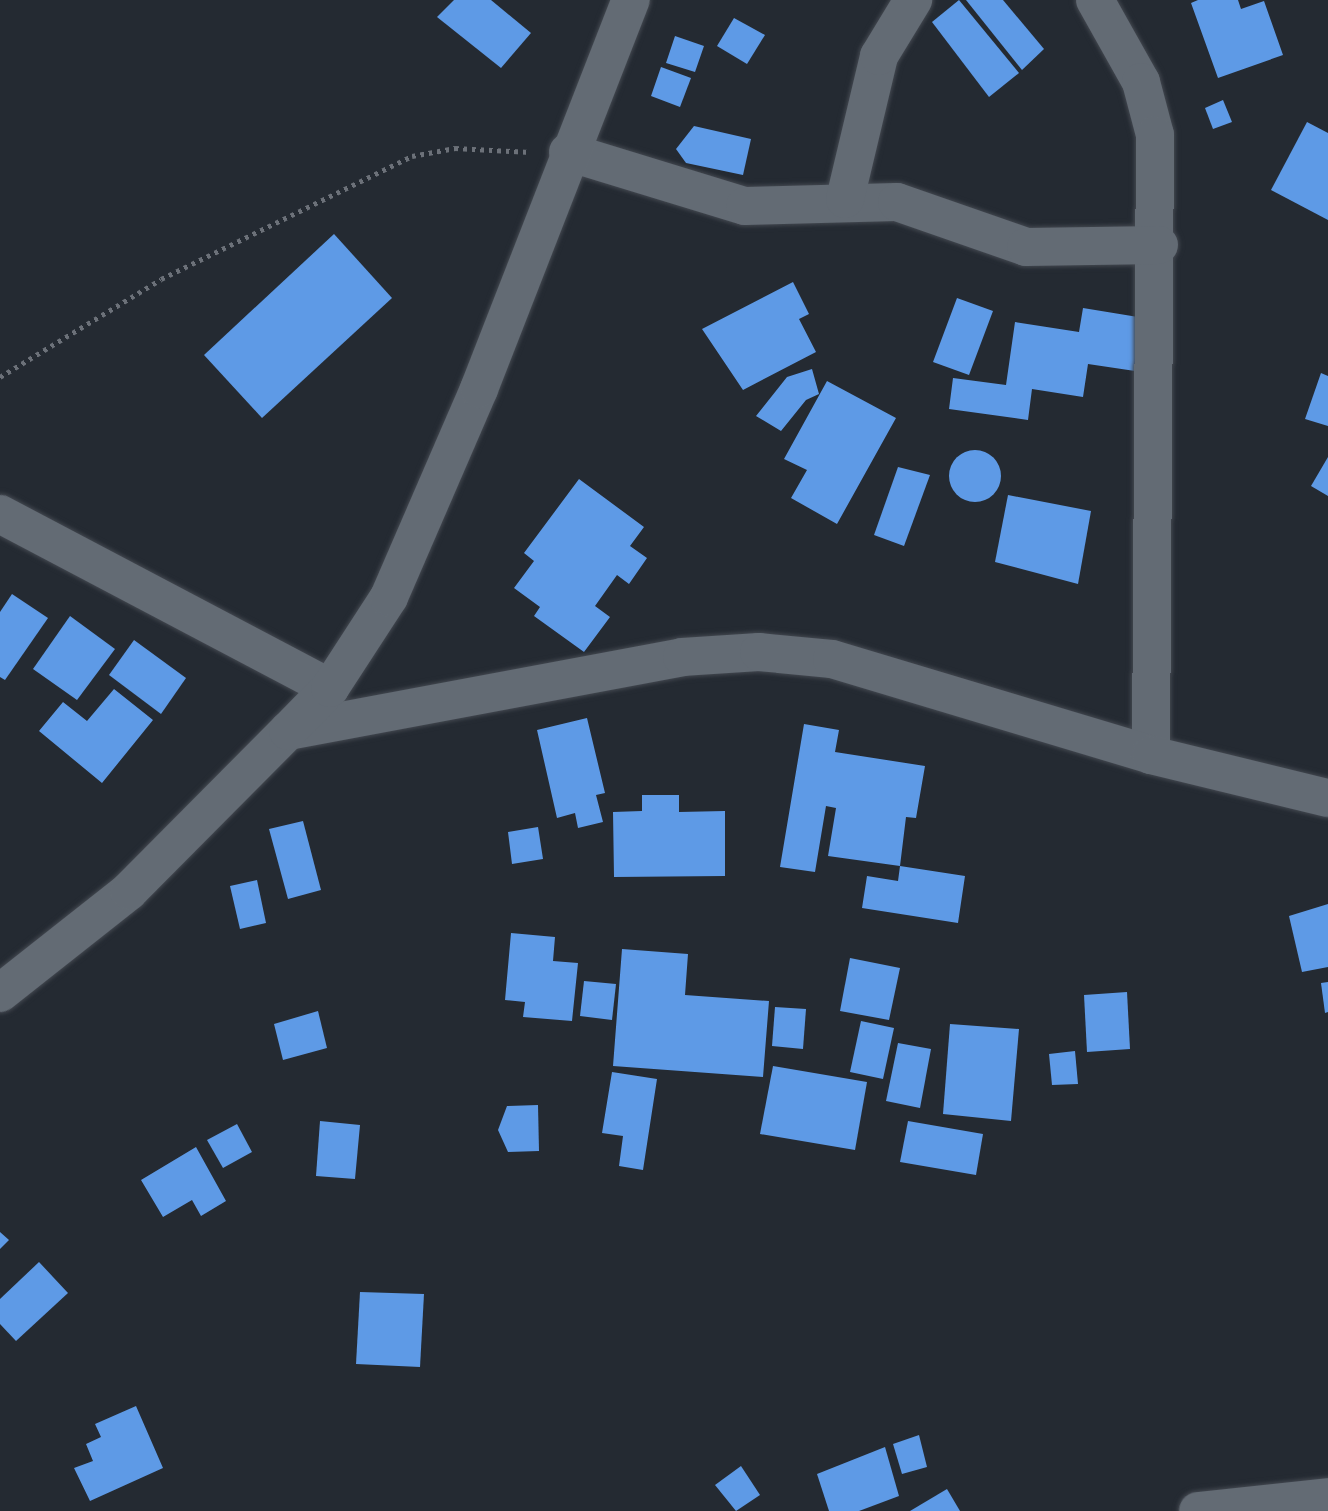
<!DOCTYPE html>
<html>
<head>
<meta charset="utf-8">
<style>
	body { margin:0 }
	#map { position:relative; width:1328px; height:1511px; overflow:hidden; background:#242a32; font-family:Quicksand,sans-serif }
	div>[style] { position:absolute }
	.building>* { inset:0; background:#5e9ae6 }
	.round { border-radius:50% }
	.path>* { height:4.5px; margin-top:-2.25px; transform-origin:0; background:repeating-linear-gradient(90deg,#6c7179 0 3.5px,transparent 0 8.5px) }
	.roads { filter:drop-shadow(0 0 2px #434850) drop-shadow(0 0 2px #434850) }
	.minor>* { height:38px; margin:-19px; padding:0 19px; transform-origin:19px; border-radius:19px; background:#636b74 }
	span { translate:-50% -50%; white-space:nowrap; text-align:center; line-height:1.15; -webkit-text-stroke:7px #0f1216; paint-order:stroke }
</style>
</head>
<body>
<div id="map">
	<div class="building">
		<div style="clip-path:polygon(454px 0,491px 0,531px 33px,501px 68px,437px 17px)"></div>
		<div style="clip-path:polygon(959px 0,1019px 73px,989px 97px,932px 22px)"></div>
		<div style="clip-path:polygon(966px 0,1003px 0,1044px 49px,1022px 70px)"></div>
		<div style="clip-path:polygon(1198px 0,1238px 0,1241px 9px,1264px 1px,1283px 55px,1218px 78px,1191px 3px)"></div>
		<div style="clip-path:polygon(734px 18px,765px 35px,747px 64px,717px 46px)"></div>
		<div style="clip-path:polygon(675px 36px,704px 46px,695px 72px,666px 63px)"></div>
		<div style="clip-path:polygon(661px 67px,691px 78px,680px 107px,651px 96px)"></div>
		<div style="clip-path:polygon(1223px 100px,1232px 122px,1213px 129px,1205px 108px)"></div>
		<div style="clip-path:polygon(1307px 122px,1328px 133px,1328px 220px,1271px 190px)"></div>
		<div style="clip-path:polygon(694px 126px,751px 139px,743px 175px,686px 163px,676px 149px)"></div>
		<div style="clip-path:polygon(334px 234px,392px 298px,262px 418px,204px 355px)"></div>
		<div style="clip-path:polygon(793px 282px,809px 314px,799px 319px,816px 352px,743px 390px,702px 329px)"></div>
		<div style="clip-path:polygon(957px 298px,993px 311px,969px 375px,933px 362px)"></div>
		<div style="clip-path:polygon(1083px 308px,1144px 318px,1135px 371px,1088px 364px,1083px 397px,1032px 389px,1028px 420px,949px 409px,953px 378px,1006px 385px,1015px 322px,1079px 332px)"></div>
		<div style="clip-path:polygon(812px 369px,819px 394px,806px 400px,781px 431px,756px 416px,787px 377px)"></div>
		<div style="clip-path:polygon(1321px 373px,1328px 376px,1328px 426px,1305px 419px)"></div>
		<div style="clip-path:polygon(827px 381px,896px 418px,837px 524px,791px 498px,807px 470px,784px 459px)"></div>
		<div class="round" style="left:949px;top:450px;width:52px;height:52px"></div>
		<div style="clip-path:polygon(1328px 457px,1328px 496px,1311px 486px)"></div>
		<div style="clip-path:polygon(898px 467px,930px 475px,904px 546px,874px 535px)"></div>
		<div style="clip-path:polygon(579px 479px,644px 527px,630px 546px,647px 558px,629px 584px,617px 575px,595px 606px,610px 617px,584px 652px,534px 616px,540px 607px,514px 588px,534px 561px,524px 553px)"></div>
		<div style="clip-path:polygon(1008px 495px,1091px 511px,1078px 584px,995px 562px)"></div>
		<div style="clip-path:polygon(12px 594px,48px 618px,5px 680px,0 677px,0 612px)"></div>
		<div style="clip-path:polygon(70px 616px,115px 649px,77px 700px,33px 669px)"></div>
		<div style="clip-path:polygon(134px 640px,186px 678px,161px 714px,109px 675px)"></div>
		<div style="clip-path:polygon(114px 689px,153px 720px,102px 783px,39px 731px,63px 702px,87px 721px)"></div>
		<div style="clip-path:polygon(587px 718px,605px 793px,596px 795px,603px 822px,578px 828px,575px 813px,557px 818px,537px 730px)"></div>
		<div style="clip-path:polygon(804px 724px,839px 730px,835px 752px,925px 766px,916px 818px,906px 817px,900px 866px,828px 856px,836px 808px,826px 806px,815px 872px,780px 867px)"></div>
		<div style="clip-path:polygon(642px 795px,679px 795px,679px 812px,725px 811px,725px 876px,614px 877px,613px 812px,642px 811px)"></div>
		<div style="clip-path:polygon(303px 821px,321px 890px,288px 899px,269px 829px)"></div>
		<div style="clip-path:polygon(538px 827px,543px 859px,512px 864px,508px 832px)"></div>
		<div style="clip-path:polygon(900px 866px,965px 876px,958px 923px,862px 908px,867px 876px,898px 881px)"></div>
		<div style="clip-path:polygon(257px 880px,266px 923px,240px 929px,230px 886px)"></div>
		<div style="clip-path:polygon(1328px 904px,1328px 967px,1302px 972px,1289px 916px)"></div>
		<div style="clip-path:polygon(511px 933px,555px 937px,553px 961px,578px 963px,572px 1021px,523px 1017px,525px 1002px,505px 1000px)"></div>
		<div style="clip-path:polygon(622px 949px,688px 954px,685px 995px,769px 1001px,763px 1077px,613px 1066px)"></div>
		<div style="clip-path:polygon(850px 958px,900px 968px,889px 1020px,840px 1011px)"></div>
		<div style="clip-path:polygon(584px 981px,616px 984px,612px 1020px,580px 1016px)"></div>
		<div style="clip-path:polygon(1328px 982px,1328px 1012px,1325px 1013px,1321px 983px)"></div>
		<div style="clip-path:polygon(1127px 992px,1130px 1049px,1087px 1052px,1084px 995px)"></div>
		<div style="clip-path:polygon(775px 1007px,806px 1009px,803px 1049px,772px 1046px)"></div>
		<div style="clip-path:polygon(318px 1011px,327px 1048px,283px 1060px,274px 1024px)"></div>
		<div style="clip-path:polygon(861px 1021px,894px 1028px,883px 1079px,850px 1072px)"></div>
		<div style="clip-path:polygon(950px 1024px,1019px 1029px,1011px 1121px,943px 1114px)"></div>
		<div style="clip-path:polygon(898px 1043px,931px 1049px,920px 1108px,886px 1101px)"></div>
		<div style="clip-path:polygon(1075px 1051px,1078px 1084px,1052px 1085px,1049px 1054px)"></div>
		<div style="clip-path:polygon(773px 1066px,867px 1082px,855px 1150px,760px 1134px)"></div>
		<div style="clip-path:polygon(612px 1072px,657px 1079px,643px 1170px,619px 1166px,623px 1136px,602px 1133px)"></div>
		<div style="clip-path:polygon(538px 1105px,539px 1151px,508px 1152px,498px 1130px,507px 1106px)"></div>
		<div style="clip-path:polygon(320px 1121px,360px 1125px,355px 1179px,316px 1176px)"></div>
		<div style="clip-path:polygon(908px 1121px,983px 1134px,976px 1175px,900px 1162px)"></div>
		<div style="clip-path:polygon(237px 1124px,252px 1152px,223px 1168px,207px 1140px)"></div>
		<div style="clip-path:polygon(196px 1147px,226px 1201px,201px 1216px,192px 1200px,163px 1217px,141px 1180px)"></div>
		<div style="clip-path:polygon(0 1232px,9px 1240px,0 1249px)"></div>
		<div style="clip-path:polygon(39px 1262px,68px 1293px,16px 1341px,0 1324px,0 1299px)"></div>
		<div style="clip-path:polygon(360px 1292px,424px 1294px,420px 1367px,356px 1364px)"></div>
		<div style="clip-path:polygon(136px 1406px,163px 1468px,90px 1501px,74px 1468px,93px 1461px,86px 1444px,101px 1437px,95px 1424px)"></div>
		<div style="clip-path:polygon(919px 1435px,927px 1467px,902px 1474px,893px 1444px)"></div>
		<div style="clip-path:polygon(885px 1447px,899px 1496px,859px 1511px,829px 1511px,817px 1474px)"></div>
		<div style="clip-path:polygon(741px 1466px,760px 1495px,736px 1511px,715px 1485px)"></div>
		<div style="clip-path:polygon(947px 1489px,960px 1511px,910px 1511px)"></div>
	</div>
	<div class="path">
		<div style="left:0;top:377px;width:188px;rotate:-31.3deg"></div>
		<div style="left:161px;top:279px;width:280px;rotate:-26.1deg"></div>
		<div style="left:412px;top:156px;width:44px;rotate:-10.5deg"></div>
		<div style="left:455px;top:148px;width:75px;rotate:3.1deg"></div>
	</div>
	<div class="roads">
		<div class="minor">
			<div style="left:1095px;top:0;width:94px;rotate:60.7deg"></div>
			<div style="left:1141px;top:82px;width:55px;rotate:75.2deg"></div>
			<div style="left:1155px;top:135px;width:620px;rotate:90.37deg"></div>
			<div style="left:568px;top:152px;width:185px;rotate:17deg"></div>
			<div style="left:745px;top:206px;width:152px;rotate:-1.5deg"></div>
			<div style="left:897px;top:202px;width:137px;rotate:19.2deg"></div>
			<div style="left:1026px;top:247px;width:133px;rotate:-0.9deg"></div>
			<div style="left:845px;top:199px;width:147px;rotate:-76.6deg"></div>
			<div style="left:879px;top:56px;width:66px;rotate:-58.7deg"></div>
			<div style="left:0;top:514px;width:373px;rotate:27.8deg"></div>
			<div style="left:288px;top:731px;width:401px;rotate:-10.6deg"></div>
			<div style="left:682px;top:657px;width:77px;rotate:-3.7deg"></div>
			<div style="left:759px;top:652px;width:73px;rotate:5.5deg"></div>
			<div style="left:832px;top:659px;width:333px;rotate:16.7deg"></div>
			<div style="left:1151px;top:755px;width:182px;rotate:13.7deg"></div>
			<div style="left:0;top:993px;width:164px;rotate:-38.3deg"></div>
			<div style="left:129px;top:891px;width:226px;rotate:-45.2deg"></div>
			<div style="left:288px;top:731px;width:60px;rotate:-45.7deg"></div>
			<div style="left:330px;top:688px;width:108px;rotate:-57deg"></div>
			<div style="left:389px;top:597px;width:227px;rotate:-66.6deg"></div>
			<div style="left:479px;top:389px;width:418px;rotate:-68.7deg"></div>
			<div style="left:1198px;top:1511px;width:131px;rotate:-6.1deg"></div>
		</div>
	</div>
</div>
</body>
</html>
